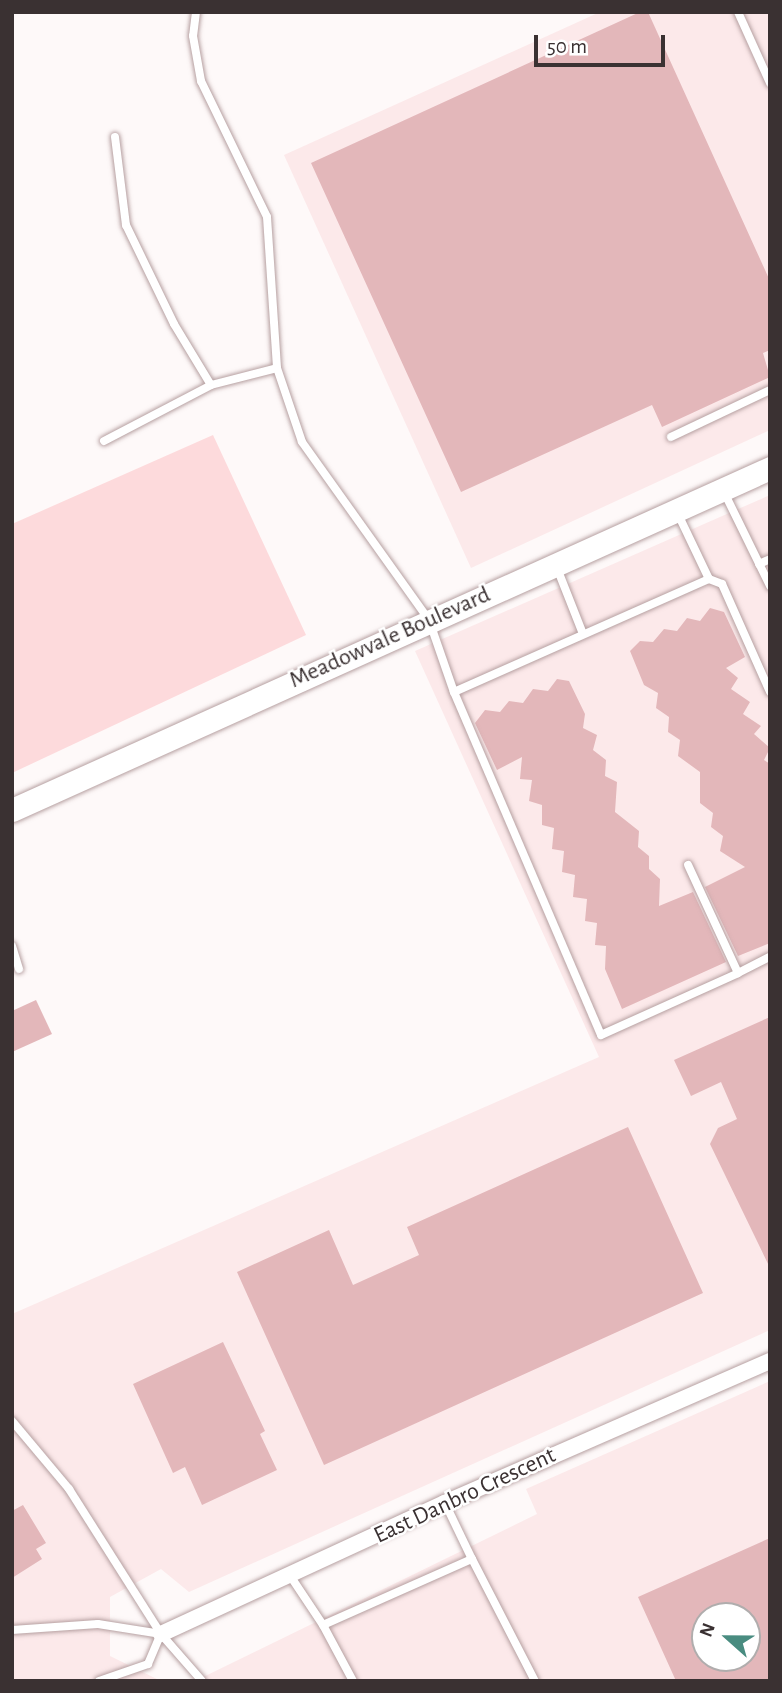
<!DOCTYPE html>
<html>
<head>
<meta charset="utf-8">
<style>
	body { margin:0 }
	#map { position:relative; width:782px; height:1693px; overflow:hidden; background:#fef9f9; font-family:"Alegreya Sans",sans-serif }
	div>[style] { position:absolute }
	.built>* { inset:0; background:#fce9ea }
	.green>* { inset:0; background:#fddadc }
	.building>* { inset:0; background:#e3b7ba }
	.roads { filter:drop-shadow(0 0 2px #b6a0a1) drop-shadow(0 0 2px #b6a0a1) }
	.service>* { height:8px; margin:-4px; padding:0 4px; transform-origin:4px; border-radius:4px; background:#fff }
	.minor>* { height:16px; margin:-8px; padding:0 8px; transform-origin:8px; border-radius:8px; background:#fff }
	.secondary>* { height:23px; margin:-11.5px; padding:0 11.5px; transform-origin:11.5px; border-radius:11.5px; background:#fff }
	span { translate:-50% -50%; white-space:nowrap; text-align:center; line-height:1.15; -webkit-text-stroke:5px #fff; paint-order:stroke }
	.street-label { font-size:24px; color:#3a3132 }
	.frame { position:absolute; inset:0; border:14px solid #3a3132; pointer-events:none }
	.north { position:absolute; left:691px; top:1602px; width:70px; height:70px; box-sizing:border-box; background:#fff; border:2px solid #b0adad; border-radius:50%; rotate:291deg; font-size:19px; font-weight:700; line-height:28px; text-align:center; color:#3a3132 }
	.north::after { content:''; display:block; margin:auto; width:24px; height:32px; background:#498c80; clip-path:polygon(50% 0,100% 100%,50% 72%,0 100%) }
	.scale { position:absolute; left:534px; top:35px; width:131px; height:32px; box-sizing:border-box; border:4px solid #3a3132; border-top:0; padding-left:9px; font-size:21px; line-height:24px; white-space:nowrap; color:#3a3132; -webkit-text-stroke:5px #fff; paint-order:stroke }
</style>
</head>
<body>
<div id="map">
	<div class="built">
		<div style="clip-path:polygon(600px 12px,770px 12px,770px 430px,471px 568px,284px 155px)"></div>
		<div style="clip-path:polygon(770px 495px,770px 1330px,189px 1592px,161px 1569px,110px 1597px,110px 1656px,161px 1681px,12px 1681px,12px 1314px,599px 1057px,415px 651px)"></div>
		<div style="clip-path:polygon(evenodd,770px 1381px,770px 1681px,195px 1681px,537px 1514px,526px 1489px,770px 1381px,705px 1616px,747px 1616px,747px 1658px,705px 1658px,705px 1616px)"></div>
	</div>
	<div class="green">
		<div style="clip-path:polygon(213px 435px,306px 635px,12px 773px,12px 524px)"></div>
	</div>
	<div class="building">
		<div style="clip-path:polygon(640px 12px,648px 12px,770px 281px,770px 350px,763px 353px,770px 377px,662px 427px,652px 405px,461px 492px,311px 163px)"></div>
		<div style="clip-path:polygon(710px 608px,724px 612px,745px 657px,726px 668px,738px 678px,731px 689px,750px 702px,743px 714px,761px 726px,754px 734px,770px 748px,764px 760px,770px 764px,770px 943px,738px 956px,705px 887px,745px 867px,720px 851px,723px 836px,711px 827px,713px 813px,700px 803px,700px 772px,678px 756px,680px 740px,668px 732px,669px 717px,656px 708px,658px 693px,644px 685px,630px 651px,640px 641px,653px 642px,664px 629px,677px 631px,687px 618px,700px 621px)"></div>
		<div style="clip-path:polygon(557px 679px,569px 681px,585px 714px,583px 728px,597px 735px,593px 750px,606px 760px,605px 776px,617px 782px,615px 812px,639px 831px,638px 847px,649px 856px,649px 869px,660px 879px,659px 906px,693px 892px,726px 962px,622px 1009px,605px 969px,606px 946px,595px 945px,597px 923px,585px 921px,587px 899px,573px 897px,575px 875px,562px 872px,564px 851px,552px 849px,554px 828px,542px 825px,542px 805px,529px 801px,532px 780px,520px 779px,522px 757px,497px 770px,475px 723px,485px 710px,500px 712px,509px 701px,523px 703px,533px 689px,548px 691px)"></div>
		<div style="clip-path:polygon(36px 1000px,52px 1034px,12px 1052px,12px 1011px)"></div>
		<div style="clip-path:polygon(770px 1017px,770px 1268px,710px 1144px,718px 1128px,737px 1119px,721px 1082px,691px 1096px,674px 1060px)"></div>
		<div style="clip-path:polygon(628px 1127px,703px 1293px,324px 1465px,237px 1272px,329px 1230px,353px 1285px,419px 1255px,407px 1227px)"></div>
		<div style="clip-path:polygon(223px 1342px,265px 1431px,260px 1434px,277px 1470px,202px 1505px,185px 1467px,173px 1473px,133px 1384px)"></div>
		<div style="clip-path:polygon(23px 1505px,46px 1543px,36px 1549px,42px 1559px,12px 1578px,12px 1511px)"></div>
		<div style="clip-path:polygon(evenodd,770px 1538px,770px 1681px,676px 1681px,638px 1597px,770px 1538px,705px 1616px,747px 1616px,747px 1658px,705px 1658px,705px 1616px)"></div>
	</div>
	<div class="roads">
		<div class="service">
			<div style="left:196px;top:12px;width:24px;rotate:97deg"></div>
			<div style="left:193px;top:36px;width:46px;rotate:79.9deg"></div>
			<div style="left:201px;top:81px;width:151px;rotate:64.1deg"></div>
			<div style="left:267px;top:217px;width:151px;rotate:86.2deg"></div>
			<div style="left:277px;top:368px;width:78px;rotate:71.3deg"></div>
			<div style="left:302px;top:442px;width:219px;rotate:54.5deg"></div>
			<div style="left:429px;top:620px;width:76px;rotate:70.9deg"></div>
			<div style="left:454px;top:692px;width:373px;rotate:66.8deg"></div>
			<div style="left:601px;top:1035px;width:150px;rotate:-24.3deg"></div>
			<div style="left:738px;top:973px;width:119px;rotate:-114.8deg"></div>
			<div style="left:738px;top:12px;width:78px;rotate:65.7deg"></div>
			<div style="left:115px;top:137px;width:89px;rotate:82.9deg"></div>
			<div style="left:126px;top:225px;width:110px;rotate:64.1deg"></div>
			<div style="left:174px;top:324px;width:71px;rotate:58.8deg"></div>
			<div style="left:671px;top:437px;width:110px;rotate:-25.4deg"></div>
			<div style="left:104px;top:441px;width:121px;rotate:-27.6deg"></div>
			<div style="left:211px;top:385px;width:68px;rotate:-14.4deg"></div>
			<div style="left:724px;top:492px;width:105px;rotate:63.9deg"></div>
			<div style="left:759px;top:564px;width:12px;rotate:-24deg"></div>
			<div style="left:557px;top:568px;width:71px;rotate:68.5deg"></div>
			<div style="left:709px;top:579px;width:14px;rotate:21deg"></div>
			<div style="left:722px;top:584px;width:118px;rotate:66deg"></div>
			<div style="left:454px;top:692px;width:279px;rotate:-23.9deg"></div>
			<div style="left:709px;top:579px;width:74px;rotate:-115.5deg"></div>
			<div style="left:12px;top:946px;width:24px;rotate:73deg"></div>
			<div style="left:738px;top:973px;width:36px;rotate:-27deg"></div>
			<div style="left:12px;top:1421px;width:89px;rotate:50deg"></div>
			<div style="left:69px;top:1489px;width:172px;rotate:57.6deg"></div>
			<div style="left:161px;top:1634px;width:62px;rotate:48.9deg"></div>
			<div style="left:445px;top:1503px;width:62px;rotate:64.3deg"></div>
			<div style="left:291px;top:1577px;width:58px;rotate:56.3deg"></div>
			<div style="left:12px;top:1630px;width:86px;rotate:-4deg"></div>
			<div style="left:98px;top:1624px;width:64px;rotate:9deg"></div>
			<div style="left:99px;top:1681px;width:52px;rotate:-19.1deg"></div>
			<div style="left:148px;top:1664px;width:33px;rotate:-67deg"></div>
			<div style="left:353px;top:1681px;width:64px;rotate:-118.2deg"></div>
			<div style="left:323px;top:1625px;width:163px;rotate:-23.9deg"></div>
			<div style="left:472px;top:1559px;width:137px;rotate:62.7deg"></div>
		</div>
		<div class="minor">
			<div style="left:161px;top:1634px;width:313px;rotate:-24.8deg"></div>
			<div style="left:445px;top:1503px;width:355px;rotate:-23.6deg"></div>
		</div>
		<div class="secondary">
			<div style="left:12px;top:810px;width:832px;rotate:-24.28deg"></div>
		</div>
	</div>
	<div class="street-label">
		<span style="left:390px;top:638px;rotate:-24deg">Meadowvale Boulevard</span>
		<span style="left:465px;top:1496px;rotate:-25deg">East Danbro Crescent</span>
	</div>
	<div class="frame"></div>
	<div class="north">N</div>
	<div class="scale">50 m</div>
</div>
</body>
</html>
